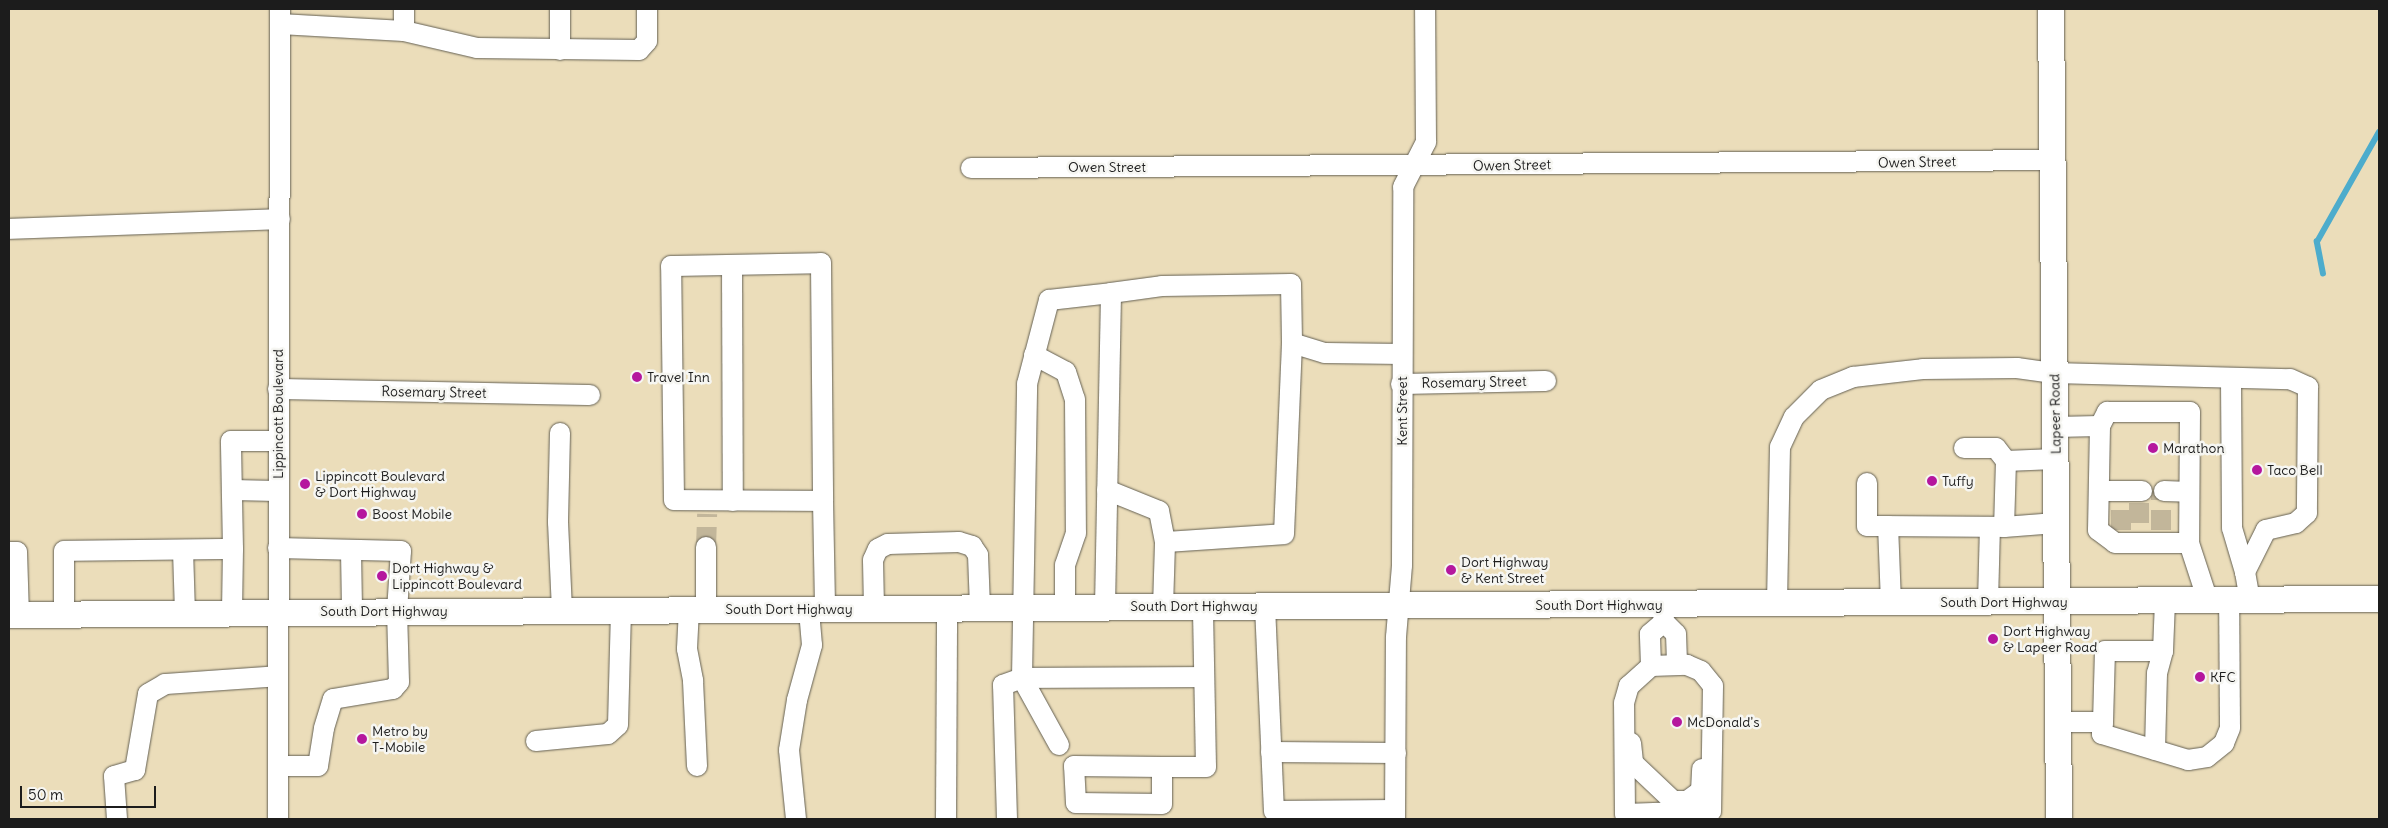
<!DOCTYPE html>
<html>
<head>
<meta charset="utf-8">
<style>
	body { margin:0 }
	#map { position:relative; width:2388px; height:828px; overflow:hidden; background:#ebddba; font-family:Delius,sans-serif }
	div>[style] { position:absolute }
	.stream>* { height:5.5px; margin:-2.75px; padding:0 2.75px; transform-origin:2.75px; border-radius:2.75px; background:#4daccc }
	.minor-tunnel>* { height:20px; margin-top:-10px; transform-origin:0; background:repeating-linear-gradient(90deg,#c2b69a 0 20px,transparent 0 30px) }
	.roads { filter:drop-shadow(0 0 1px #646053) drop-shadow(0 0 1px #646053) }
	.minor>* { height:20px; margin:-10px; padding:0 10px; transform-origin:10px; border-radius:10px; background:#fff }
	.major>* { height:26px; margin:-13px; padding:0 13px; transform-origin:13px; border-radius:13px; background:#fff }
	.dots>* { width:14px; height:14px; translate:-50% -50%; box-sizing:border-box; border:2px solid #f6f6f2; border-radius:50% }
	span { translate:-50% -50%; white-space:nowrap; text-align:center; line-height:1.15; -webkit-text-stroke:5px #f6f6f2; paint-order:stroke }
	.street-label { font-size:14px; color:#1c1c1c }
	.poi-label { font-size:14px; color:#1c1c1c }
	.left { translate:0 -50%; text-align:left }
	.frame { position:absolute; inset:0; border:10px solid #1c1c1c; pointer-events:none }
	.scale { position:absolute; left:20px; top:786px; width:136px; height:22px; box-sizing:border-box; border:2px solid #1c1c1c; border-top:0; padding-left:6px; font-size:15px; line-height:18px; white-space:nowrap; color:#1c1c1c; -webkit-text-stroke:4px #f6f6f2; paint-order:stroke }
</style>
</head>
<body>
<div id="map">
	<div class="stream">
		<div style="left:2323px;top:274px;width:33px;rotate:-101deg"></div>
		<div style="left:2317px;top:242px;width:126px;rotate:-60.6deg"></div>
	</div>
	<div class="minor-tunnel">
		<div style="left:2139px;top:503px;width:27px;rotate:90deg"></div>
		<div style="left:2121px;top:530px;width:27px;rotate:-90deg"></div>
		<div style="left:2161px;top:530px;width:39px;rotate:-90deg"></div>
		<div style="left:706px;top:547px;width:33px;rotate:-88deg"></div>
	</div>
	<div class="roads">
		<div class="minor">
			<div style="left:560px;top:9px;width:41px;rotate:90deg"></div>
			<div style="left:280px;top:24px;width:124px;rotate:3.2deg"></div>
			<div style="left:404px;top:31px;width:22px;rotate:-90deg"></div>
			<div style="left:404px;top:31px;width:75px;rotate:13.1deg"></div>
			<div style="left:477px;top:48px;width:162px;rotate:0.7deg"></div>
			<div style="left:639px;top:50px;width:12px;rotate:-48deg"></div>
			<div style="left:647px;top:41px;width:32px;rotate:-90deg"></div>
			<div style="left:971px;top:168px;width:1083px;rotate:-0.42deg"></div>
			<div style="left:9px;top:229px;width:271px;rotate:-2.1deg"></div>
			<div style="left:732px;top:265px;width:236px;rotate:89.8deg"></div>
			<div style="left:1034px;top:355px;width:36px;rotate:28deg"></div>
			<div style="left:1066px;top:372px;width:28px;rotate:72deg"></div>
			<div style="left:1075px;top:399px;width:134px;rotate:89.6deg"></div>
			<div style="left:1076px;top:533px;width:34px;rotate:109deg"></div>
			<div style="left:1065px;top:565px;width:42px;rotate:90deg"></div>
			<div style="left:2231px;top:379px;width:149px;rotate:89.6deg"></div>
			<div style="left:2232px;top:528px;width:46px;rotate:73.5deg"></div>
			<div style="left:1401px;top:384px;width:145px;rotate:-1.2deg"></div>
			<div style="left:278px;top:389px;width:312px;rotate:1.1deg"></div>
			<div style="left:2100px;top:426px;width:104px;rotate:91.1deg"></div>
			<div style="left:2098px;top:530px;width:21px;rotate:37deg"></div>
			<div style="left:2115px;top:543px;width:74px"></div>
			<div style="left:2055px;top:427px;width:45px;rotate:-1.3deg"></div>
			<div style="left:2100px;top:426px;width:16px;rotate:-63deg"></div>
			<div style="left:2107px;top:412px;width:83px"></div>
			<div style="left:2190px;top:412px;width:131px;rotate:90.4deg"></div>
			<div style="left:2189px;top:543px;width:61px;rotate:71.9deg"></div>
			<div style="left:560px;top:433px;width:89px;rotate:91.3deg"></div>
			<div style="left:558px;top:522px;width:88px;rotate:87.4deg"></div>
			<div style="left:1964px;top:448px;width:32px"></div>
			<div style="left:1996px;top:448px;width:16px;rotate:52deg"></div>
			<div style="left:2055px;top:459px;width:49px;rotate:177.7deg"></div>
			<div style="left:2006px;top:461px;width:66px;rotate:91.7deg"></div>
			<div style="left:2004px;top:527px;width:52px;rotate:-4.4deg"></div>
			<div style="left:1867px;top:483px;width:43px;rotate:90deg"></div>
			<div style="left:1867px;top:526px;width:21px"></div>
			<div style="left:232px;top:490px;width:45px;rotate:1.3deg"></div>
			<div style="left:1107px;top:490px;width:56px;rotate:22deg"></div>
			<div style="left:1159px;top:511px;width:32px;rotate:79deg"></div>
			<div style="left:2099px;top:491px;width:43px"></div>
			<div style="left:2164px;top:491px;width:25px;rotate:2deg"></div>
			<div style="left:823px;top:501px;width:149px;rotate:-179.6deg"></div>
			<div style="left:674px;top:500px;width:234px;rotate:-90.7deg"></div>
			<div style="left:671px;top:266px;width:150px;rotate:-1.1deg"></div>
			<div style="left:821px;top:263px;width:238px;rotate:89.5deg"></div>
			<div style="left:823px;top:501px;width:108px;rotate:88.9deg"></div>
			<div style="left:183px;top:550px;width:63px;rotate:88.2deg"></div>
			<div style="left:351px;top:551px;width:60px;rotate:89deg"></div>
			<div style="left:9px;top:552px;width:8px"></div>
			<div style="left:17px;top:552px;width:63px;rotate:88.2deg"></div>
			<div style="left:1988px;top:602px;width:75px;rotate:-88.5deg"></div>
			<div style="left:1777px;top:603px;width:156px;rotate:-88.9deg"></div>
			<div style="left:1780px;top:447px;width:33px;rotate:-65deg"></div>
			<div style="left:1794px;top:417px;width:38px;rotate:-45deg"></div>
			<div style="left:1821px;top:390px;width:35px;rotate:-22deg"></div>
			<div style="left:1853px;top:377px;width:70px;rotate:-6.5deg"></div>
			<div style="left:1923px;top:369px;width:94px;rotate:-0.6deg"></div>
			<div style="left:2017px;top:368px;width:37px;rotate:8deg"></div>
			<div style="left:2054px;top:373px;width:236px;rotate:1.5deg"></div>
			<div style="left:2290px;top:379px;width:20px;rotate:24deg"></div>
			<div style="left:2308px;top:387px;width:126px;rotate:90.5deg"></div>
			<div style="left:2307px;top:513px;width:15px;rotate:138deg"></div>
			<div style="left:2296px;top:523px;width:31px;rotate:167deg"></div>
			<div style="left:2266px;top:530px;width:47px;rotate:116.6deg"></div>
			<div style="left:2245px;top:572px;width:28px;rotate:80deg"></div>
			<div style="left:1891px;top:603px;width:77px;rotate:-92.2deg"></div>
			<div style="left:1888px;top:526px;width:116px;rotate:0.5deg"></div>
			<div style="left:1265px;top:606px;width:205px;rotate:87.5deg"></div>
			<div style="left:1274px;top:811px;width:121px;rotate:-0.5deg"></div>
			<div style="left:1105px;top:607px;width:314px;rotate:-88.9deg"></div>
			<div style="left:1111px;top:293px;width:51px;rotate:-7.8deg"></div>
			<div style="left:1162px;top:286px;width:129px;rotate:-0.9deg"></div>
			<div style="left:1291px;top:284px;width:59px;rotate:89deg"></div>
			<div style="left:1292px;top:343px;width:34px;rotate:17deg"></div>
			<div style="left:1325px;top:353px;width:77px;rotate:0.7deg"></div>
			<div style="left:1163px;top:607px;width:65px;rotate:-88.2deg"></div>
			<div style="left:1165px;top:542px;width:119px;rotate:-3.8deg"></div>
			<div style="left:1284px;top:534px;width:191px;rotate:-87.6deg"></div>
			<div style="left:874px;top:608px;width:48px;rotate:-91.2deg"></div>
			<div style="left:873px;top:560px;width:12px;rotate:-66deg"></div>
			<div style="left:878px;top:549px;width:11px;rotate:-27deg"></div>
			<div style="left:888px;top:544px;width:71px;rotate:-1.6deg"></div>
			<div style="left:959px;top:542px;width:14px;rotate:17deg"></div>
			<div style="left:972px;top:546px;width:11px;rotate:56deg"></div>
			<div style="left:978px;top:555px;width:53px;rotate:87.8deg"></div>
			<div style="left:689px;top:609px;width:40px;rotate:92.9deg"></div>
			<div style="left:687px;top:649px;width:33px;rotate:79deg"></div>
			<div style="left:693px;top:681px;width:85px;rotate:87.3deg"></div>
			<div style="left:706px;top:609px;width:62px;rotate:-90deg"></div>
			<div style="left:1663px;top:609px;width:13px;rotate:86deg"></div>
			<div style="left:1664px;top:622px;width:17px;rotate:45deg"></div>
			<div style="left:1676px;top:634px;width:30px;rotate:88deg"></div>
			<div style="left:232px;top:612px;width:63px;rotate:-89.1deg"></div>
			<div style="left:64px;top:614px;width:63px;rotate:-90deg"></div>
			<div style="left:64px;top:551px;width:169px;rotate:-0.7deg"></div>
			<div style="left:233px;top:549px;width:108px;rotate:-91.1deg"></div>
			<div style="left:231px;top:441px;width:45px"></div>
			<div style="left:2163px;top:651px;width:50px;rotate:-87.7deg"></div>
			<div style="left:1651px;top:666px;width:36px;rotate:-2deg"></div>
			<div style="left:1687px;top:665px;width:15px;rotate:23deg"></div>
			<div style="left:1701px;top:671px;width:19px;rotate:51deg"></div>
			<div style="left:1713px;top:686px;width:125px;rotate:90.9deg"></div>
			<div style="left:1711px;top:811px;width:86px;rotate:178deg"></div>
			<div style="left:1625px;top:814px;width:111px;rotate:-90.5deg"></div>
			<div style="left:1624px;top:703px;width:18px;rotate:-74deg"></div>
			<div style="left:1629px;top:686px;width:30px;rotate:-42deg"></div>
			<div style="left:1651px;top:666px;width:32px;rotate:-92deg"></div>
			<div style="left:1650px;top:634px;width:18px;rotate:-41deg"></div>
			<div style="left:2058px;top:722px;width:45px"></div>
			<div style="left:2103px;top:722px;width:12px;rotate:95deg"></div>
			<div style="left:2102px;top:734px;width:90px;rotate:16.8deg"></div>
			<div style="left:2188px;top:760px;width:19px;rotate:-9deg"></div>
			<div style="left:2207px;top:757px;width:22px;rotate:-39deg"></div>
			<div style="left:2224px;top:743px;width:16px;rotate:-68deg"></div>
			<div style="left:2230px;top:728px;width:128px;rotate:-90.4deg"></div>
			<div style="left:2103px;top:722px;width:71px;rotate:-88.4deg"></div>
			<div style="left:2105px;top:651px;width:58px"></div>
			<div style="left:2163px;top:651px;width:23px;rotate:105deg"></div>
			<div style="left:2157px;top:673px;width:77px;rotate:91.5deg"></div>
			<div style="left:536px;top:741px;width:72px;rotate:-5.6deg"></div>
			<div style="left:608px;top:734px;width:13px;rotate:-42deg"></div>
			<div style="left:618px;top:725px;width:115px;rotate:-88.5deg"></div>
			<div style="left:1631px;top:743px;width:20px;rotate:84deg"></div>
			<div style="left:1633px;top:763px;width:55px;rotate:43.5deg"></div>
			<div style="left:1673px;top:801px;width:14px"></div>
			<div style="left:1687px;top:801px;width:17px;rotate:-36deg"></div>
			<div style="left:1701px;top:791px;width:22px;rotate:-87deg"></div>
			<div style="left:1059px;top:745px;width:77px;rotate:-118.9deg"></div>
			<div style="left:1022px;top:678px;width:294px;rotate:-89deg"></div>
			<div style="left:1027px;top:384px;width:87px;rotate:-75.3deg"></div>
			<div style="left:1049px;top:300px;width:62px;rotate:-6.4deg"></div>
			<div style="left:1271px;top:752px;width:125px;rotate:0.5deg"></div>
			<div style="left:278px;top:766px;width:40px"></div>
			<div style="left:318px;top:766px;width:38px;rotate:-81deg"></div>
			<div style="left:324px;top:728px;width:30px;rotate:-73deg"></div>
			<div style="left:333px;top:699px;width:61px;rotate:-9.5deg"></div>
			<div style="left:393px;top:689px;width:9px;rotate:-49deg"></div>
			<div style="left:399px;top:682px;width:71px;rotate:-91.6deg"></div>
			<div style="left:397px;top:611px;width:60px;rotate:-86.2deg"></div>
			<div style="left:401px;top:551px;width:123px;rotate:-178.6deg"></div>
			<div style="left:1162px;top:767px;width:37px;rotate:90deg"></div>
			<div style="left:1162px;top:804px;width:86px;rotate:-179.3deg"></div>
			<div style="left:1076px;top:803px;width:37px;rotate:-93deg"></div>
			<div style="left:1074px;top:766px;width:88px;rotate:0.7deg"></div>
			<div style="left:1162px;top:767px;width:44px"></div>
			<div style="left:1206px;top:767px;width:161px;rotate:-91.1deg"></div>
			<div style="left:117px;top:819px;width:43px;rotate:-94deg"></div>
			<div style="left:114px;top:776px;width:22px;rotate:-16deg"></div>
			<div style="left:135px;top:770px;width:77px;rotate:-80.3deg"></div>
			<div style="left:148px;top:694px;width:20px;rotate:-30deg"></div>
			<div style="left:165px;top:684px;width:113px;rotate:-4deg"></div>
			<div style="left:278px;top:819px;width:810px;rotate:-89.86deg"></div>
			<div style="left:796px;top:819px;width:69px;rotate:-95.8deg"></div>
			<div style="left:789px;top:750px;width:51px;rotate:-80.9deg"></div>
			<div style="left:797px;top:700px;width:57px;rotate:-74.7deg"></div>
			<div style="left:812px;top:645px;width:36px;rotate:-95deg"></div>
			<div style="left:946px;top:819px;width:211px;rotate:-89.7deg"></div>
			<div style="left:1007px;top:819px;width:134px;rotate:-91.7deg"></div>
			<div style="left:1003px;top:685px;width:20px;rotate:-20deg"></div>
			<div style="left:1022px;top:678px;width:181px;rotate:-0.3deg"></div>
			<div style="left:1395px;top:819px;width:182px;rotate:-89.7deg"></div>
			<div style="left:1396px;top:637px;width:72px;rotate:-85.2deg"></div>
			<div style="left:1402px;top:565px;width:378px;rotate:-89.8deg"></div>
			<div style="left:1403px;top:187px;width:51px;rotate:-62.9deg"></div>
			<div style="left:1426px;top:142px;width:133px;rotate:-90.4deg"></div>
		</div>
		<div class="major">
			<div style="left:2051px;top:9px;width:810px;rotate:89.43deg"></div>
			<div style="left:9px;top:615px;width:2370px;rotate:-0.39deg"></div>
		</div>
	</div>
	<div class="dots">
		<div style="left:637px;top:377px;background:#b5179e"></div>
		<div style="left:2153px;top:448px;background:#b5179e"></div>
		<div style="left:2257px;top:470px;background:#b5179e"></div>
		<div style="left:1932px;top:481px;background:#b5179e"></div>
		<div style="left:305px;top:484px;background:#b5179e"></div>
		<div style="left:362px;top:514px;background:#b5179e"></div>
		<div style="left:1451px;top:570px;background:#b5179e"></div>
		<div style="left:382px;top:576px;background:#b5179e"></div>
		<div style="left:1993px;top:639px;background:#b5179e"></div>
		<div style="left:2200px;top:677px;background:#b5179e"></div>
		<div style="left:1677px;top:722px;background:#b5179e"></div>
		<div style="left:362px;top:739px;background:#b5179e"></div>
	</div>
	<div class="street-label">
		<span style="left:1917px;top:162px;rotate:-1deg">Owen Street</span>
		<span style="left:1512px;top:165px;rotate:-1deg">Owen Street</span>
		<span style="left:1107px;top:167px">Owen Street</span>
		<span style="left:1474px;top:382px;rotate:-1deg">Rosemary Street</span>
		<span style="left:434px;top:392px;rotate:1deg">Rosemary Street</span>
		<span style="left:1402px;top:411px;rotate:-90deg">Kent Street</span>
		<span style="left:278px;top:414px;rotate:-90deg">Lippincott Boulevard</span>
		<span style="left:2055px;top:414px;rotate:-91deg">Lapeer Road</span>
		<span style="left:2004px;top:602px">South Dort Highway</span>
		<span style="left:1599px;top:605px">South Dort Highway</span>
		<span style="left:1194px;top:606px">South Dort Highway</span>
		<span style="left:789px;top:609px">South Dort Highway</span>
		<span style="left:384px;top:611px">South Dort Highway</span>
	</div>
	<div class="poi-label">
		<span class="left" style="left:647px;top:377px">Travel Inn</span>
		<span class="left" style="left:2163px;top:448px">Marathon</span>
		<span class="left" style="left:2267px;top:470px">Taco Bell</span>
		<span class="left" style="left:315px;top:484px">Lippincott Boulevard<br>&amp; Dort Highway</span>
		<span class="left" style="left:1942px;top:481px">Tuffy</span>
		<span class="left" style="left:372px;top:514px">Boost Mobile</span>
		<span class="left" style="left:1461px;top:570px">Dort Highway<br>&amp; Kent Street</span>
		<span class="left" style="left:392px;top:576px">Dort Highway &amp;<br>Lippincott Boulevard</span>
		<span class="left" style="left:2003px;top:639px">Dort Highway<br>&amp; Lapeer Road</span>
		<span class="left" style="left:2210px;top:677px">KFC</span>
		<span class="left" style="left:1687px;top:722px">McDonald's</span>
		<span class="left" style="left:372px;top:739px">Metro by<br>T-Mobile</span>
	</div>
	<div class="frame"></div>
	<div class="scale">50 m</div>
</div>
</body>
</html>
